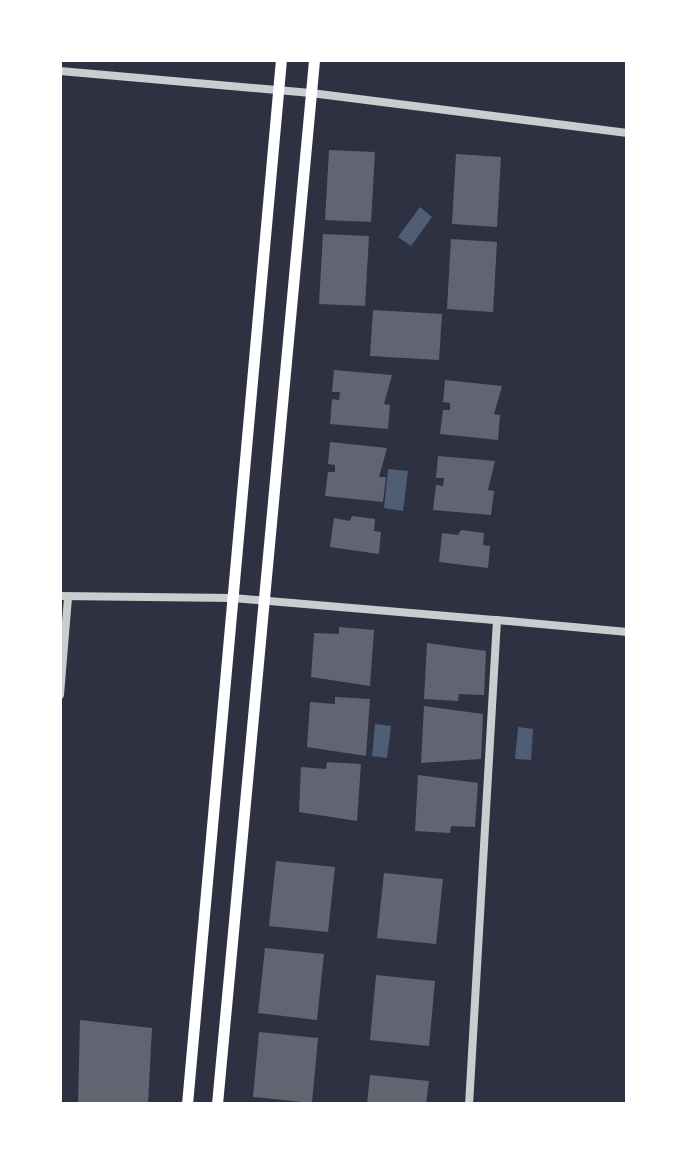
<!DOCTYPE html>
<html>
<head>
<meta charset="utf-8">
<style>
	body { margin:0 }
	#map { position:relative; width:687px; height:1164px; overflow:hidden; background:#2d3142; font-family:"Fira Sans",sans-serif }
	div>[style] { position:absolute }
	.water>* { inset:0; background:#4f5d75 }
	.building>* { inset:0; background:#626471 }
	.minor>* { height:8px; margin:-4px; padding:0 4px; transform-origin:4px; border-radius:4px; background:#caccd0 }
	.secondary>* { height:11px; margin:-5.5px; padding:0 5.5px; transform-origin:5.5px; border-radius:5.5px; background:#fff }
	span { translate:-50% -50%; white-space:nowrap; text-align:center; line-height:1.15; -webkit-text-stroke:6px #fff; paint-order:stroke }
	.frame { position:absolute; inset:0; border:62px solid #fff; pointer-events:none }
</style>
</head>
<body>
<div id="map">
	<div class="water">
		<div style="clip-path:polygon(420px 207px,432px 217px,411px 246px,398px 237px)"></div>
		<div style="clip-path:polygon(388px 469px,408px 471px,403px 511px,384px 508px)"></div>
		<div style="clip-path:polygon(375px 724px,391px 726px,387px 758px,372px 756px)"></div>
		<div style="clip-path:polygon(518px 727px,533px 729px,531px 760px,515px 759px)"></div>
	</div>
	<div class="building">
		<div style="clip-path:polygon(329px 150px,375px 152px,371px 222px,325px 220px)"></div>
		<div style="clip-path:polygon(456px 154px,501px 157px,497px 227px,452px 224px)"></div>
		<div style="clip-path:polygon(323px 234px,369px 236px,365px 306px,319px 304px)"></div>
		<div style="clip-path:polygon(451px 239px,497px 242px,493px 312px,447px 309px)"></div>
		<div style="clip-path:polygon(373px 310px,442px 314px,439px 360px,370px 356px)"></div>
		<div style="clip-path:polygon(334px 370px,392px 375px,384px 404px,390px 405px,388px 429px,330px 424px,332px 399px,339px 400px,340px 392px,332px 392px)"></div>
		<div style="clip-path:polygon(445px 380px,502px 386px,494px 414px,500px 415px,498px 440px,440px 434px,443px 410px,450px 410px,450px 403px,443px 402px)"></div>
		<div style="clip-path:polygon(330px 442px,387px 448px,379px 477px,386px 477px,383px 502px,325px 496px,328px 472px,335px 472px,335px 465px,328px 464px)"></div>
		<div style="clip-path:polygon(438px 456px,495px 461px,488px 490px,494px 491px,491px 515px,433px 510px,436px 485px,443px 486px,444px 478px,436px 478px)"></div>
		<div style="clip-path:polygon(352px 516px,375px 519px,374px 531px,381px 532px,379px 554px,330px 547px,334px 518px,350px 521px)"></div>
		<div style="clip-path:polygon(461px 530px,484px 533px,483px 545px,490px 546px,488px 568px,439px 562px,442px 533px,458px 535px)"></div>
		<div style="clip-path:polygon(339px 627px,374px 630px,370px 686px,311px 677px,314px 633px,339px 634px)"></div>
		<div style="clip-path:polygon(427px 643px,486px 651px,484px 695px,459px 694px,458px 701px,424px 699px)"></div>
		<div style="clip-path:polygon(335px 697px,370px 699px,366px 756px,307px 747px,310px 702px,335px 704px)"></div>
		<div style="clip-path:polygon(424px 706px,483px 714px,481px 759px,421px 763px)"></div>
		<div style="clip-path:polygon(327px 762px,361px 764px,357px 821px,299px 812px,301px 767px,326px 769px)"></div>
		<div style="clip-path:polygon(418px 775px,478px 783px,475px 827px,451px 826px,450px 833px,415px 831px)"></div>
		<div style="clip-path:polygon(276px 861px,335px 867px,328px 932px,269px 926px)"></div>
		<div style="clip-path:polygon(384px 873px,443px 879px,436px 944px,377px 938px)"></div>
		<div style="clip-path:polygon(265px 948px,324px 954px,317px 1020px,258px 1013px)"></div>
		<div style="clip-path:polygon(376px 975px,435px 981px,429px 1046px,370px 1040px)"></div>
		<div style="clip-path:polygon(80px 1020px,152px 1028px,148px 1104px,78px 1104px)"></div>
		<div style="clip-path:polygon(259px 1032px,318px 1038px,312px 1103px,253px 1097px)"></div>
		<div style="clip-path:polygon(370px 1075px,429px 1081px,426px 1104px,367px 1104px)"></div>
	</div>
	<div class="minor">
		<div style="left:60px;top:71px;width:252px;rotate:5deg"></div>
		<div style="left:311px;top:93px;width:319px;rotate:7.2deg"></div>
		<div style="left:60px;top:596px;width:173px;rotate:0.7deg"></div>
		<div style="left:233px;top:598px;width:265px;rotate:4.8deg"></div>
		<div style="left:497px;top:620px;width:485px;rotate:93.3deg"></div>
		<div style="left:497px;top:620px;width:131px;rotate:5.3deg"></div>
		<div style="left:60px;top:695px;width:98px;rotate:-85.3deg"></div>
	</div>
	<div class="secondary">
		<div style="left:187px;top:1104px;width:1048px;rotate:-84.86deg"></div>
		<div style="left:217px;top:1104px;width:1048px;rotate:-84.69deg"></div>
	</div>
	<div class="frame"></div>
</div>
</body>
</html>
